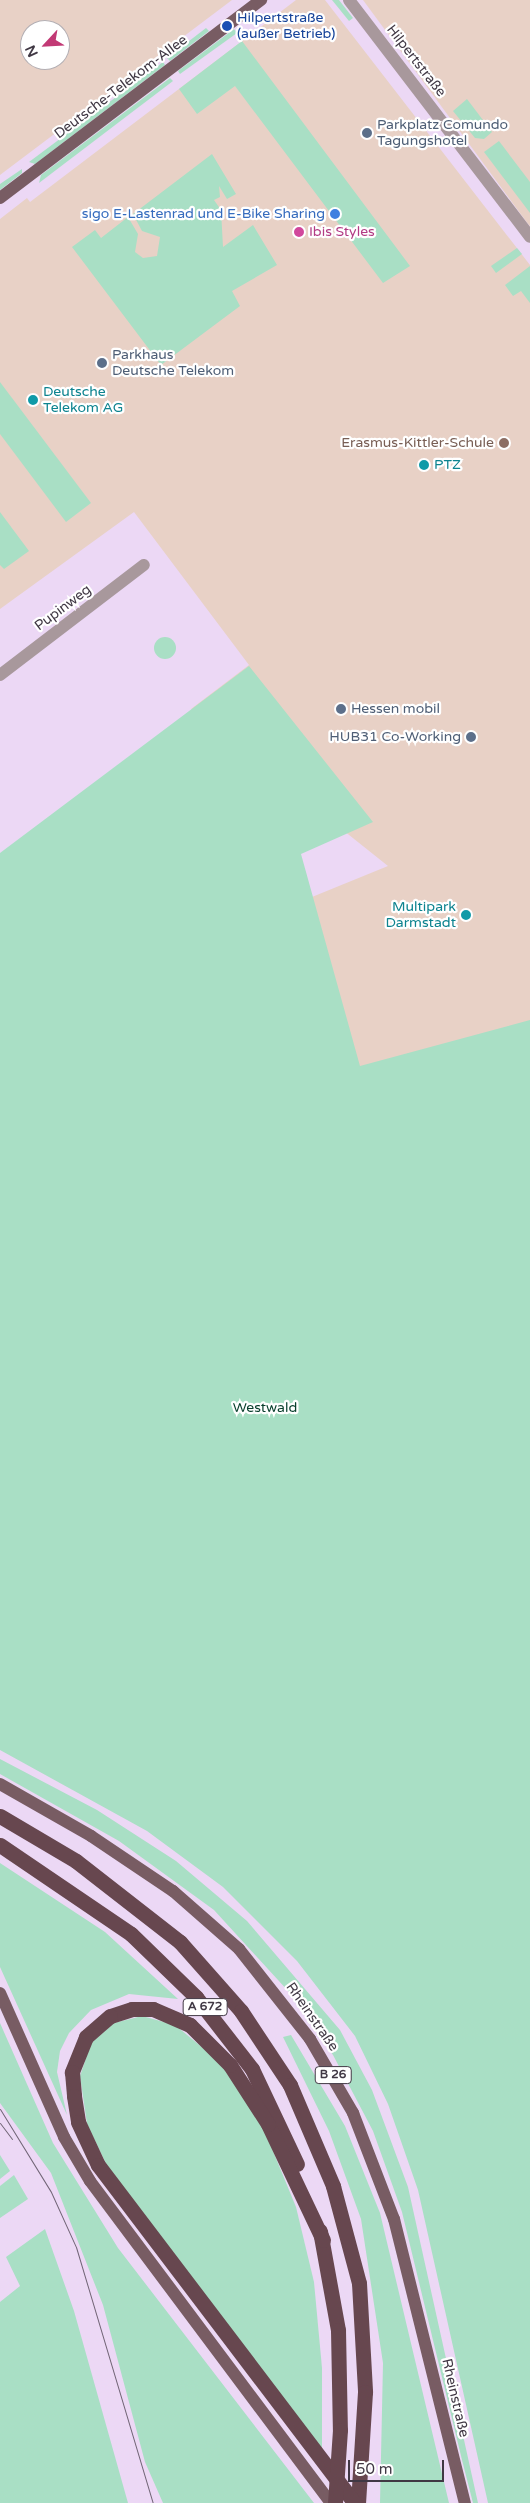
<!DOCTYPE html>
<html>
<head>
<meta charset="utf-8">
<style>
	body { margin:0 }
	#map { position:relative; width:530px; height:2503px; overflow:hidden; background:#ecd8f5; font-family:"Varela Round",sans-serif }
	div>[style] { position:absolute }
	.commercial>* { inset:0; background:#e8d1c6 }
	.green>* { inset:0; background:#a9dfc5 }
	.round { border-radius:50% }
	.street>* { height:12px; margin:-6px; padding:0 6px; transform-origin:6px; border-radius:6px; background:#a8989c }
	.primary>* { height:12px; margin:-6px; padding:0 6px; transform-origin:6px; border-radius:6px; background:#785c63 }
	.highway>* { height:15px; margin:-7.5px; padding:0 7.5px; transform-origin:7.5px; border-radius:7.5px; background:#67474f }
	.tram>* { height:1px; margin:-0.5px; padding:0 0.5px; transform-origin:0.5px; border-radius:0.5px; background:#716576 }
	.highway-bridge>* { height:15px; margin:-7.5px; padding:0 7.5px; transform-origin:7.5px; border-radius:7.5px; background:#67474f }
	.dots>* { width:14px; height:14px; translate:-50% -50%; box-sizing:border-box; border:2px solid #fff; border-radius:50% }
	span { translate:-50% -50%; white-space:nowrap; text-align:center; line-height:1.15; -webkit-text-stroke:4.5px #fff; paint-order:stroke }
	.shield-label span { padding:1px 4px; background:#fff; border:1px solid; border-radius:4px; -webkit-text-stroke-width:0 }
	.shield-label { font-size:12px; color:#403844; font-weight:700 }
	.transit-label { font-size:14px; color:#164399 }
	.left { translate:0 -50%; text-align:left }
	.street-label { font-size:14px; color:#403844 }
	.service-label { font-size:14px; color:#4e5e75 }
	.right { translate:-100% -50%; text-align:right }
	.shop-label { font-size:14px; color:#366cbe }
	.hotel-label { font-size:14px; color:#b23c85 }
	.culture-label { font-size:14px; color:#0d838f }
	.education-label { font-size:14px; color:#785e54 }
	.park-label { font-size:14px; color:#073e2b }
	.north { position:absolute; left:20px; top:20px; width:50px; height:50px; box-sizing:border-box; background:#fff; border:1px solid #b3afb4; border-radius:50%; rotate:245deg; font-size:14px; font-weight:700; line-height:20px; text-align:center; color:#403844 }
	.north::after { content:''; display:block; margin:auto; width:18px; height:22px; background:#c23975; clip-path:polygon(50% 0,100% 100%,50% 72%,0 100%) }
	.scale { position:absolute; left:348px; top:2460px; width:96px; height:22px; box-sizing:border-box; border:2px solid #403844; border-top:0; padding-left:6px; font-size:15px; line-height:18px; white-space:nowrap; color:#403844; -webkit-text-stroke:4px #fff; paint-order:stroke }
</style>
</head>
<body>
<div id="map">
	<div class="commercial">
		<div style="clip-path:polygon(evenodd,0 0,232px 0,0 175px,0 0,30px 30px,60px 30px,60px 60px,30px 60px,30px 30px)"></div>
		<div style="clip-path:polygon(296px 0,325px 0,530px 265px,530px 1026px,345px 1086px,285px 908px,388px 866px,191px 709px,249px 665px,134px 512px,0 609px,0 219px,27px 198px,30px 202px)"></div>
		<div style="clip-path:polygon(363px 0,530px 0,530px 226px,528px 224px)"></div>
	</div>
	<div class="green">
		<div style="clip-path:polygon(332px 0,339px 0,353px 18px,349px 21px)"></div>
		<div style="clip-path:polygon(206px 28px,209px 31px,170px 61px,167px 58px)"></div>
		<div style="clip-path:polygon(234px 29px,237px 33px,180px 74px,178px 71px)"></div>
		<div style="clip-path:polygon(242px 41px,410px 266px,383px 283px,235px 86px,197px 114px,179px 89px)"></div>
		<div style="clip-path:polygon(163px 62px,165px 65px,35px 164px,29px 162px)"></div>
		<div style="clip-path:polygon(170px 78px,173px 81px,39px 183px,41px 175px)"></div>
		<div style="clip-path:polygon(467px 99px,492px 132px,484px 139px,475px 138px,453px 111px)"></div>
		<div style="clip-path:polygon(499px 141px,530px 182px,530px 213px,484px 152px)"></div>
		<div style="clip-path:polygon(212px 154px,236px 194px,227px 199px,219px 186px,220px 197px,214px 200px,221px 210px,223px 247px,253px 225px,277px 265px,232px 291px,240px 306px,161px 365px,72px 247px,95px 230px,101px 238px,128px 217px,138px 234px,135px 252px,143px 258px,157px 256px,160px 237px,142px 231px,133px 214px)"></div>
		<div style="clip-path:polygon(22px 169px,22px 173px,0 190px,0 184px)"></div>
		<div style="clip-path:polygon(517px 248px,522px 254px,496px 273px,491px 266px)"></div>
		<div style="clip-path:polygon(530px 266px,530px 303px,521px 291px,513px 296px,505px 285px)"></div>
		<div style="clip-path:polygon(0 382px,91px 503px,66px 522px,0 434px)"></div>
		<div style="clip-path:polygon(0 512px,29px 551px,4px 569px,0 565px)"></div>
		<div class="round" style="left:154px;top:637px;width:22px;height:22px"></div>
		<div style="clip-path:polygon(249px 666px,373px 822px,301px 854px,360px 1066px,530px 1020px,530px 2503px,488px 2503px,418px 2190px,388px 2104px,355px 2036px,297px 1961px,223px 1887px,147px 1831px,0 1750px,0 853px)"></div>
		<div style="clip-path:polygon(0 1759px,97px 1810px,176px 1861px,247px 1921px,340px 2030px,372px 2090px,408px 2187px,478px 2503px,473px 2503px,462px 2460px,402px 2212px,373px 2131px,333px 2055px,289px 1992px,214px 1910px,119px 1841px,0 1774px)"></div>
		<div style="clip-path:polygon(0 1863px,105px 1932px,178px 1999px,129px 1994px,91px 2010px,69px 2033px,60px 2051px,57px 2072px,67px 2115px,0 1967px)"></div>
		<div style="clip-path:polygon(142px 2016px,175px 2025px,220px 2062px,264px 2129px,296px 2207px,314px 2282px,322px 2368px,322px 2450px,109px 2170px,87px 2124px,80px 2076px,91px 2043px,114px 2023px)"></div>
		<div style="clip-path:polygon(0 2023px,53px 2143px,118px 2248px,314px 2503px,163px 2503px,145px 2462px,103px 2305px,51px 2173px,0 2103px)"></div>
		<div style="clip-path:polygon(291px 2035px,345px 2126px,380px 2213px,449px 2503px,380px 2503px,383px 2363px,361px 2219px,329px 2131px,283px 2037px)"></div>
		<div style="clip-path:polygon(0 2155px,10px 2171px,0 2179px)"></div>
		<div style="clip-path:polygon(14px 2175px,28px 2199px,0 2218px,0 2186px)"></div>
		<div style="clip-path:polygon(45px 2229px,74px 2311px,128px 2503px,0 2503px,0 2302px,20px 2286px,6px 2257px)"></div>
	</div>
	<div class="street">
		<div style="left:349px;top:0;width:298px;rotate:52.6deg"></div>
		<div style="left:0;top:675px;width:181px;rotate:-37.4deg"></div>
	</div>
	<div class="primary">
		<div style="left:0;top:198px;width:328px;rotate:-37.2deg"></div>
		<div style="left:0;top:1784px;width:105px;rotate:29.7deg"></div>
		<div style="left:91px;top:1836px;width:99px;rotate:33.9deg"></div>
		<div style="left:173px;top:1891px;width:88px;rotate:41.3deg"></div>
		<div style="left:239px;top:1949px;width:115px;rotate:51.7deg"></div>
		<div style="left:310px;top:2039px;width:86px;rotate:59.8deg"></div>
		<div style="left:353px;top:2113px;width:114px;rotate:68.9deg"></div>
		<div style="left:394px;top:2219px;width:293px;rotate:76deg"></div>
		<div style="left:0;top:1993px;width:158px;rotate:66deg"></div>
		<div style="left:64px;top:2137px;width:51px;rotate:59.4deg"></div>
		<div style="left:90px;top:2181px;width:402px;rotate:53.2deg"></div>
	</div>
	<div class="highway">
		<div style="left:0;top:1816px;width:88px;rotate:30.6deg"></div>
		<div style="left:76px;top:1861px;width:132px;rotate:37.9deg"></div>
		<div style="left:180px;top:1942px;width:92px;rotate:48.5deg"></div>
		<div style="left:241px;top:2011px;width:89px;rotate:56.5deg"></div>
		<div style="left:290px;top:2085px;width:110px;rotate:66.9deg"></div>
		<div style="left:333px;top:2186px;width:100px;rotate:75deg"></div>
		<div style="left:359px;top:2283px;width:109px;rotate:86.8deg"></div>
		<div style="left:365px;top:2392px;width:111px;rotate:93.6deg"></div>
		<div style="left:0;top:1845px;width:158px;rotate:34.2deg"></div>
		<div style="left:131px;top:1934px;width:91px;rotate:44.1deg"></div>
		<div style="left:196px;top:1997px;width:91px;rotate:52.1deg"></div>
		<div style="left:252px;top:2069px;width:105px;rotate:64.7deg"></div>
		<div style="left:320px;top:2231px;width:101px;rotate:79.7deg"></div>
		<div style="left:338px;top:2330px;width:100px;rotate:88.9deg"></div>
		<div style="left:323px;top:2240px;width:128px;rotate:-115.4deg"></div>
		<div style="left:268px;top:2124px;width:70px;rotate:-122.8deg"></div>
		<div style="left:230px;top:2065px;width:57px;rotate:-135deg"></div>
		<div style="left:190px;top:2025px;width:40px;rotate:-156.6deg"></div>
		<div style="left:153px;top:2009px;width:21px;rotate:180deg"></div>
		<div style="left:132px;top:2009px;width:23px;rotate:162deg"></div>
		<div style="left:110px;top:2016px;width:32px;rotate:139deg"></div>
		<div style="left:86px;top:2037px;width:38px;rotate:112deg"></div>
		<div style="left:72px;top:2072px;width:24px;rotate:85deg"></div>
		<div style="left:74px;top:2096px;width:26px;rotate:81deg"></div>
		<div style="left:78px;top:2122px;width:47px;rotate:65.1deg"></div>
		<div style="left:98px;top:2165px;width:425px;rotate:52.8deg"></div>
	</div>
	<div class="tram">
		<div style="left:0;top:2109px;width:97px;rotate:58.4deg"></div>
		<div style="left:51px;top:2192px;width:60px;rotate:65.6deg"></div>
		<div style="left:76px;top:2247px;width:267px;rotate:73.3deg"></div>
		<div style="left:0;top:2123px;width:20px;rotate:53deg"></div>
	</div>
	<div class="highway-bridge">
		<div style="left:335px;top:2503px;width:73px;rotate:-86.1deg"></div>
	</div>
	<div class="dots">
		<div style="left:227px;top:26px;background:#1a4fb4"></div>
		<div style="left:367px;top:133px;background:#5c6f8a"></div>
		<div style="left:335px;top:214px;background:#3f7fe0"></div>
		<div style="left:299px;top:232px;background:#d1479c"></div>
		<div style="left:102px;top:363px;background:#5c6f8a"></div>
		<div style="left:33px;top:400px;background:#0f9aa8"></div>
		<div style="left:504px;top:443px;background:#8d6e63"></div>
		<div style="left:424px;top:465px;background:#0f9aa8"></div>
		<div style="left:341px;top:709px;background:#5c6f8a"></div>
		<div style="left:471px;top:737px;background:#5c6f8a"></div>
		<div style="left:466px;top:915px;background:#0f9aa8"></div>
	</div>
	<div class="shield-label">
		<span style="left:205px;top:2007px">A 672</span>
		<span style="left:333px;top:2075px">B 26</span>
	</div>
	<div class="transit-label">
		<span class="left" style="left:237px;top:26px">Hilpertstraße<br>(außer Betrieb)</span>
	</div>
	<div class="street-label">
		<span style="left:416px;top:61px;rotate:52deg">Hilpertstraße</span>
		<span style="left:121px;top:87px;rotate:-37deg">Deutsche-Telekom-Allee</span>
		<span style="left:63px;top:608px;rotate:-37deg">Pupinweg</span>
		<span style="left:312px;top:2017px;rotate:55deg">Rheinstraße</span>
		<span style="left:455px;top:2398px;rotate:77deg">Rheinstraße</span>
	</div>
	<div class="service-label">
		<span class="left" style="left:377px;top:133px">Parkplatz Comundo<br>Tagungshotel</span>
		<span class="left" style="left:112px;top:363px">Parkhaus<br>Deutsche Telekom</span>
		<span class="left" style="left:351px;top:709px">Hessen mobil</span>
		<span class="right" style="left:461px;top:737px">HUB31 Co-Working</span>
	</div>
	<div class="shop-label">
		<span class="right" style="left:325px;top:214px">sigo E-Lastenrad und E-Bike Sharing</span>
	</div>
	<div class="hotel-label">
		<span class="left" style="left:309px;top:232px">Ibis Styles</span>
	</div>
	<div class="culture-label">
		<span class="left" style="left:43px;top:400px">Deutsche<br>Telekom AG</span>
		<span class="left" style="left:434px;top:465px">PTZ</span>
		<span class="right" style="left:456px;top:915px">Multipark<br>Darmstadt</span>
	</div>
	<div class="education-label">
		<span class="right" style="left:494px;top:443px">Erasmus-Kittler-Schule</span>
	</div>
	<div class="park-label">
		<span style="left:265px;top:1408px">Westwald</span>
	</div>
	<div class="north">N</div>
	<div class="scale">50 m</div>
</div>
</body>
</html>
